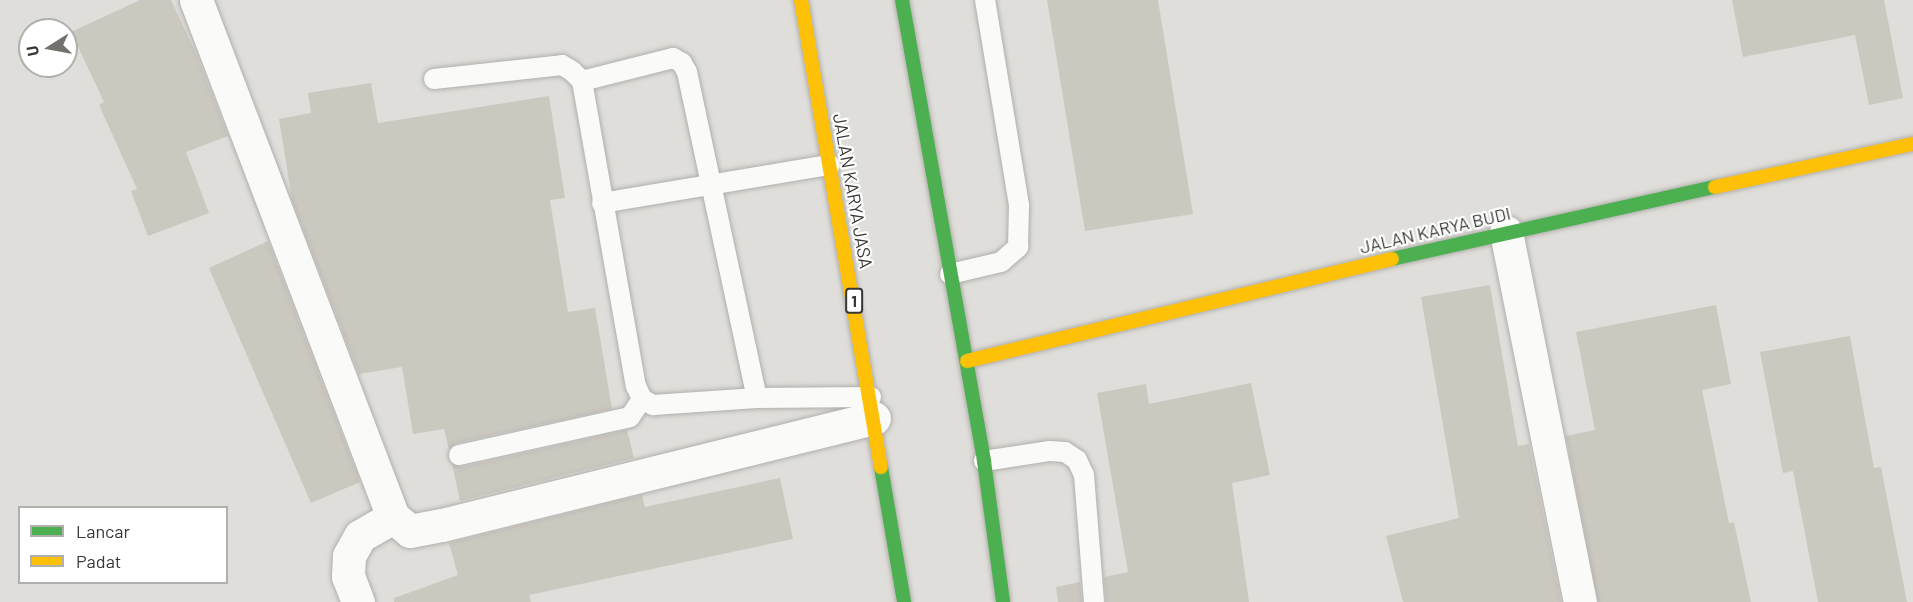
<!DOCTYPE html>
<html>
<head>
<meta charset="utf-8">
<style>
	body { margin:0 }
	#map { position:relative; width:1913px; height:602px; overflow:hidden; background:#dfdeda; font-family:Barlow,sans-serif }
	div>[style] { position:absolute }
	.building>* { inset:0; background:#cbc8c0 }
	.roads { filter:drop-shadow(0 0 2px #b0afac) drop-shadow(0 0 2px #b0afac) }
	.lane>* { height:20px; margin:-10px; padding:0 10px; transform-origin:10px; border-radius:10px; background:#fafaf9 }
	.street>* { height:33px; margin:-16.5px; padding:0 16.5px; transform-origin:16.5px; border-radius:16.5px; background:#fafaf9 }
	.fast>* { height:14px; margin:-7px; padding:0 7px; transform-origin:7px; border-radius:7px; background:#4caf50 }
	.slow>* { height:14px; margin:-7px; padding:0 7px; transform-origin:7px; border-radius:7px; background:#ffc107 }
	span { translate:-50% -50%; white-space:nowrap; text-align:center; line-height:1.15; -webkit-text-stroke:4.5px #fff; paint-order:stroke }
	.shield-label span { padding:2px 4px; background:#fff; border:2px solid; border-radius:4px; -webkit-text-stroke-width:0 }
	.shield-label { font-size:16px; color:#373633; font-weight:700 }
	.street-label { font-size:18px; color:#373633 }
	.legend { position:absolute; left:18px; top:506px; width:210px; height:78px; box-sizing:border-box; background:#fff; border:2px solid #afafad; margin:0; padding:8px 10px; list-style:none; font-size:18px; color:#373633 }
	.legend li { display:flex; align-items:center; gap:12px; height:30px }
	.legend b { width:30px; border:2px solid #afafad }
	.north { position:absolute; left:18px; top:18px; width:60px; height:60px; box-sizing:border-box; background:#fff; border:2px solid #afafad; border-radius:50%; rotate:259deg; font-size:16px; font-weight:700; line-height:24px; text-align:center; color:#373633 }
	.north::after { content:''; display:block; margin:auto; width:21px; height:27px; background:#72716d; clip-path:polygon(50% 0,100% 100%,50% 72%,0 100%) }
</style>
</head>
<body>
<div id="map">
	<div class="building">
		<div style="clip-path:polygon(140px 0,171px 0,195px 51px,228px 136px,186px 152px,209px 213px,148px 236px,131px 191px,137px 189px,99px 105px,104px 102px,71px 32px)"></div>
		<div style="clip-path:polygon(1047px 0,1158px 0,1193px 214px,1085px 231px)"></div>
		<div style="clip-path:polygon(1732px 0,1884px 0,1903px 98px,1869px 105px,1855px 35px,1743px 57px)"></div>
		<div style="clip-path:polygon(371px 83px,378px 123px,549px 96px,565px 198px,550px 200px,568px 312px,595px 308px,612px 409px,456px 443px,449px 450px,444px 429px,413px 434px,402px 367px,359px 374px,292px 200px,279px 119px,311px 113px,308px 93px)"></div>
		<div style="clip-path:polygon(268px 241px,360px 482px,311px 503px,209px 268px)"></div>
		<div style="clip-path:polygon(1490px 285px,1518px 446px,1529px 444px,1561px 602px,1403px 602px,1386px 536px,1459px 518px,1421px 297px)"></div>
		<div style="clip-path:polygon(1716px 305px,1731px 384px,1702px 390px,1729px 523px,1734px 522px,1751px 602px,1598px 602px,1566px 436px,1595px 430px,1576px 332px)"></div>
		<div style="clip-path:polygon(1850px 336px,1874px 468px,1881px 467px,1907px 602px,1818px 602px,1793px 471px,1783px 473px,1760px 352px)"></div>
		<div style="clip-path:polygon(1251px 383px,1270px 475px,1232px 483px,1249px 602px,1106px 602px,1104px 577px,1128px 572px,1097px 393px,1146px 384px,1149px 404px)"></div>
		<div style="clip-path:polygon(627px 430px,634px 458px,460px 501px,452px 464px,462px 467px)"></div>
		<div style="clip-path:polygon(780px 478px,793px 539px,529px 595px,531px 602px,394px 602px,394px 598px,458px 575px,449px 543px,642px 495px,645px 507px)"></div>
		<div style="clip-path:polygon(1080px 582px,1082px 602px,1058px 602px,1056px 587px)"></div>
	</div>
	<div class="roads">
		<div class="lane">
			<div style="left:434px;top:79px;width:129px;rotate:-6.2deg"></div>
			<div style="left:562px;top:65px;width:12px;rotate:31deg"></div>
			<div style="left:572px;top:71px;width:14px;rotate:45deg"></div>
			<div style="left:582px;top:81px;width:310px;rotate:80deg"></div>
			<div style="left:636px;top:386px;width:14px;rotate:65deg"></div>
			<div style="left:642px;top:399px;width:13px;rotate:29deg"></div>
			<div style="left:653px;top:405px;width:104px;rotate:-3.9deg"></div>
			<div style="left:757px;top:398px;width:114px;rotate:-0.5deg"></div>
			<div style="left:582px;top:81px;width:94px;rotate:-14.2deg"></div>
			<div style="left:673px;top:58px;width:10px;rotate:29deg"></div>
			<div style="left:682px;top:63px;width:10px;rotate:61deg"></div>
			<div style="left:687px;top:72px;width:333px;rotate:77.9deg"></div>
			<div style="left:602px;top:203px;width:231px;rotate:-9.5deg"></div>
			<div style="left:950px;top:274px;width:52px;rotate:-13.2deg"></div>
			<div style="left:1001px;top:262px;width:23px;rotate:-41deg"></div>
			<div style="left:1018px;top:247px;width:42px;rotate:-88.6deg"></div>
			<div style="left:1019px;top:205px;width:208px;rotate:-99.4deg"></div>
			<div style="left:459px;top:455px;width:175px;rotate:-12.5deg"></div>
			<div style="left:630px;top:417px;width:22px;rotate:-56deg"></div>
			<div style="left:984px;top:461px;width:67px;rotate:-8.6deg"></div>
			<div style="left:1050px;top:451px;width:15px;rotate:4deg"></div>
			<div style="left:1065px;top:452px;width:14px;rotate:34deg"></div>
			<div style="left:1077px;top:460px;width:17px;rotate:65deg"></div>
			<div style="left:1084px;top:475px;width:127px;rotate:85.5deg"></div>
		</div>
		<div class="street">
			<div style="left:196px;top:0;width:553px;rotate:69.14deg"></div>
			<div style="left:393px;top:517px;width:38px;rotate:150deg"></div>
			<div style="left:360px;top:536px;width:23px;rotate:119deg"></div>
			<div style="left:349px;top:556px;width:20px;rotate:93deg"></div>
			<div style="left:348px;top:576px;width:28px;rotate:69deg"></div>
			<div style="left:1506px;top:232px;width:377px;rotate:78.7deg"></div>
			<div style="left:393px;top:517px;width:22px;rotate:39deg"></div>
			<div style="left:410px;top:531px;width:33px;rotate:-11deg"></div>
			<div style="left:442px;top:525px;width:445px;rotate:-13.9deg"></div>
		</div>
		<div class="fast">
			<div style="left:902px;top:0;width:468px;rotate:79.9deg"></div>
			<div style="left:984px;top:461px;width:142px;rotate:82.3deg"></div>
			<div style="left:1392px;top:259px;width:331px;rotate:-12.6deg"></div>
			<div style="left:881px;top:467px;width:137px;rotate:80.3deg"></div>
		</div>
		<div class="slow">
			<div style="left:801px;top:0;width:474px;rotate:80.3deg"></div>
			<div style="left:1715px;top:187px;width:203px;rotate:-12.3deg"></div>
			<div style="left:967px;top:361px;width:437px;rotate:-13.5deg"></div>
		</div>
	</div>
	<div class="shield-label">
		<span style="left:854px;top:301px">1</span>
	</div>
	<div class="street-label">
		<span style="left:853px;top:191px;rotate:80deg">JALAN KARYA JASA</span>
		<span style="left:1435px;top:230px;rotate:-13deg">JALAN KARYA BUDI</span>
	</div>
	<ul class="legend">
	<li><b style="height:8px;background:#4caf50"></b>Lancar</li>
	<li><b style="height:8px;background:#ffc107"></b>Padat</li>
	</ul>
	<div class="north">U</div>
</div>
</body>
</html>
